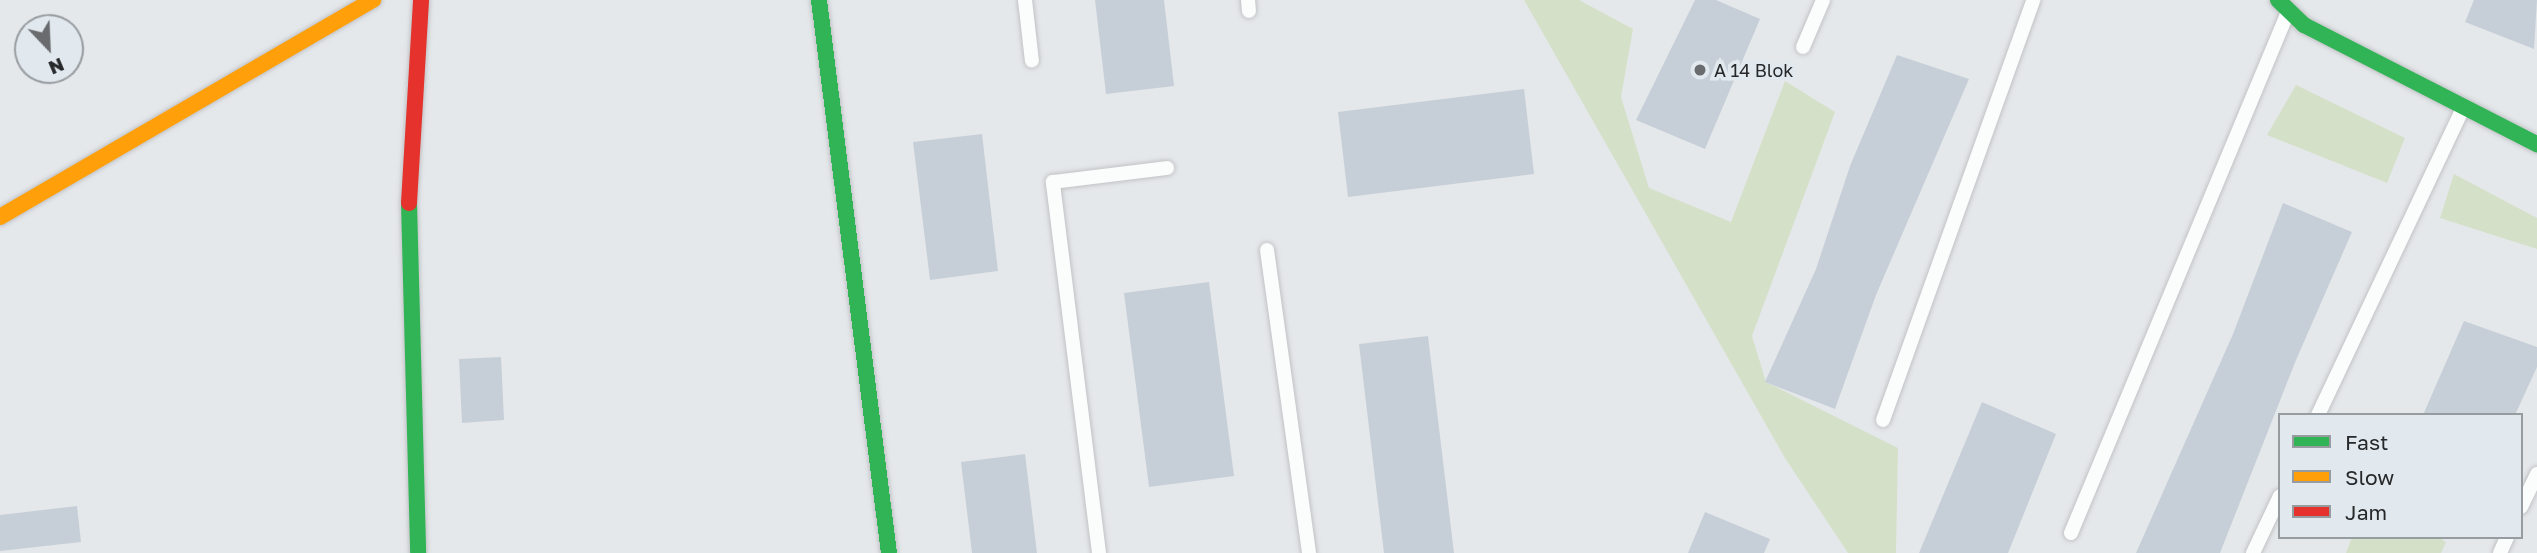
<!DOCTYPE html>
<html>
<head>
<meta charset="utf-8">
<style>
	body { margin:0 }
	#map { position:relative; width:2537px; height:553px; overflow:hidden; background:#e5e8eb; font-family:"Golos Text",sans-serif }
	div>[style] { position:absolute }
	.green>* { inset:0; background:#d5e0c8 }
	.building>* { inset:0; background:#c6cfd7 }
	.roads { filter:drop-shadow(0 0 2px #c1c3c5) drop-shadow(0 0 2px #c1c3c5) }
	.lane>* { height:14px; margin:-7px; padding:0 7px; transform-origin:7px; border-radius:7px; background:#fbfcfc }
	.fast>* { height:16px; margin:-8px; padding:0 8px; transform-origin:8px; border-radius:8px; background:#30b455 }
	.slow>* { height:16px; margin:-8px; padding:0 8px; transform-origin:8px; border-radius:8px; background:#ff9f0a }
	.jam>* { height:16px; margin:-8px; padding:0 8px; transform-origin:8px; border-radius:8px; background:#e5322d }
	.dots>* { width:19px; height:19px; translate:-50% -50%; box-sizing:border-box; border:4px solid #e2e9ee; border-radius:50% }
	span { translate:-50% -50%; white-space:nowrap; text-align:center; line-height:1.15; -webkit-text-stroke:7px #e2e9ee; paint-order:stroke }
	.poi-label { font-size:18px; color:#26282a }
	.left { translate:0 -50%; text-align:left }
	.legend { position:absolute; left:2278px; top:413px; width:245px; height:126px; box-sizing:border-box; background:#e2e9ee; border:2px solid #979ca0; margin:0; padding:9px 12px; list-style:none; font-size:21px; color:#26282a }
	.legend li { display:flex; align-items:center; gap:14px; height:35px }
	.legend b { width:35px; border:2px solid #979ca0 }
	.north { position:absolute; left:14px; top:14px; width:70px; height:70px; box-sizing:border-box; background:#e2e9ee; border:2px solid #979ca0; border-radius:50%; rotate:157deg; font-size:19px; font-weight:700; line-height:28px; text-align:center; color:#26282a }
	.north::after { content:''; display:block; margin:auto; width:24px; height:32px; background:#696b6e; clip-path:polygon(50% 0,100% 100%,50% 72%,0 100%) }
</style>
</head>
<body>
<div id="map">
	<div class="green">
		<div style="clip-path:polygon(1524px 0,1579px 0,1633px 29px,1621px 97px,1649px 188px,1731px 222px,1785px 81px,1835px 112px,1752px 336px,1766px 382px,1898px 448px,1896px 553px,1848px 553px,1785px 458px)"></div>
		<div style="clip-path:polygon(2296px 85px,2405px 138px,2387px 183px,2267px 135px)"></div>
		<div style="clip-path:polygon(2454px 174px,2537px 218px,2537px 249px,2440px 218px)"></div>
		<div style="clip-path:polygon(2352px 537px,2438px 537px,2446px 542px,2441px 553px,2346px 553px)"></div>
	</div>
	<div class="building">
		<div style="clip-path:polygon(1095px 0,1164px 0,1174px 86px,1106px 94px)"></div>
		<div style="clip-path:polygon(1695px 0,1716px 0,1760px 19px,1705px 149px,1636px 120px)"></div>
		<div style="clip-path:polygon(2474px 0,2537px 0,2534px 49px,2465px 22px)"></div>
		<div style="clip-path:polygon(1897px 55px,1969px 79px,1876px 295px,1835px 409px,1765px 382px,1816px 269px,1850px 166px)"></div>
		<div style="clip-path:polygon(1524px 89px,1534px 174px,1348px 197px,1338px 112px)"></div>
		<div style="clip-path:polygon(982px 134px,998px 271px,930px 280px,913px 142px)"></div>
		<div style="clip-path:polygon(2283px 203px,2352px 232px,2296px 360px,2220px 553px,2136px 553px,2233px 334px)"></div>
		<div style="clip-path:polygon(1209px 282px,1234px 476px,1149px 487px,1124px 293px)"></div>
		<div style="clip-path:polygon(2464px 321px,2537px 347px,2537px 367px,2515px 415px,2423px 415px)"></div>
		<div style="clip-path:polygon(1428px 336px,1454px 553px,1384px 553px,1359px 344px)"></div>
		<div style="clip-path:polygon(501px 357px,504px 420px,462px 423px,459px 359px)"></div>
		<div style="clip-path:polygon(1982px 402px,2056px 434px,2008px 553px,1919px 553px)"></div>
		<div style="clip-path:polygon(1025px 454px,1037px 553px,972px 553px,961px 462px)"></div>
		<div style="clip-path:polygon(77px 506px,81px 542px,0 551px,0 515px)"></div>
		<div style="clip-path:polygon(1705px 512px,1770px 539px,1764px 553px,1688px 553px)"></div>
	</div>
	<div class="roads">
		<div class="lane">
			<div style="left:1025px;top:0;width:61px;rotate:83.5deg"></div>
			<div style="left:1248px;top:0;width:11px;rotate:85deg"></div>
			<div style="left:1803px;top:47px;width:51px;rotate:-66.9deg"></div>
			<div style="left:1267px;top:250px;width:306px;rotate:82.1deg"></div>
			<div style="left:2318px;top:415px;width:340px;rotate:-64.7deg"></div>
			<div style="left:1883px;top:420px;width:446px;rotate:-70.3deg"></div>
			<div style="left:2521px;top:507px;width:37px;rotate:-64deg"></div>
			<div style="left:2071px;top:533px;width:564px;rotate:-67.39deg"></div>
			<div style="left:1099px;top:553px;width:374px;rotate:-97.1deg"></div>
			<div style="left:1053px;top:182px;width:115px;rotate:-7deg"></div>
			<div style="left:2253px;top:553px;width:63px;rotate:-64.7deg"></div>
			<div style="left:2500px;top:553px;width:17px;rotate:-66deg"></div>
		</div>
		<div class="fast">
			<div style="left:819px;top:0;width:557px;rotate:82.79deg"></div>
			<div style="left:2278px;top:0;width:36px;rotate:44deg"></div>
			<div style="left:2304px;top:25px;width:262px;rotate:27.1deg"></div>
			<div style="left:409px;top:203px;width:350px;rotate:88.5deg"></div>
		</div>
		<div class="slow">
			<div style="left:0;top:217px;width:432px;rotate:-30.2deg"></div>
		</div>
		<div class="jam">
			<div style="left:409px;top:203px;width:203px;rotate:-86.6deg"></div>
		</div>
	</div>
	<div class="dots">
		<div style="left:1700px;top:70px;background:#696b6e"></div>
	</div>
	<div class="poi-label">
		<span class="left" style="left:1714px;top:70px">A 14 Blok</span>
	</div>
	<ul class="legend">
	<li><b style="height:9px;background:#30b455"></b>Fast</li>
	<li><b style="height:9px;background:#ff9f0a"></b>Slow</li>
	<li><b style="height:9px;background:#e5322d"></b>Jam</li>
	</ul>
	<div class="north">N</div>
</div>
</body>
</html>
